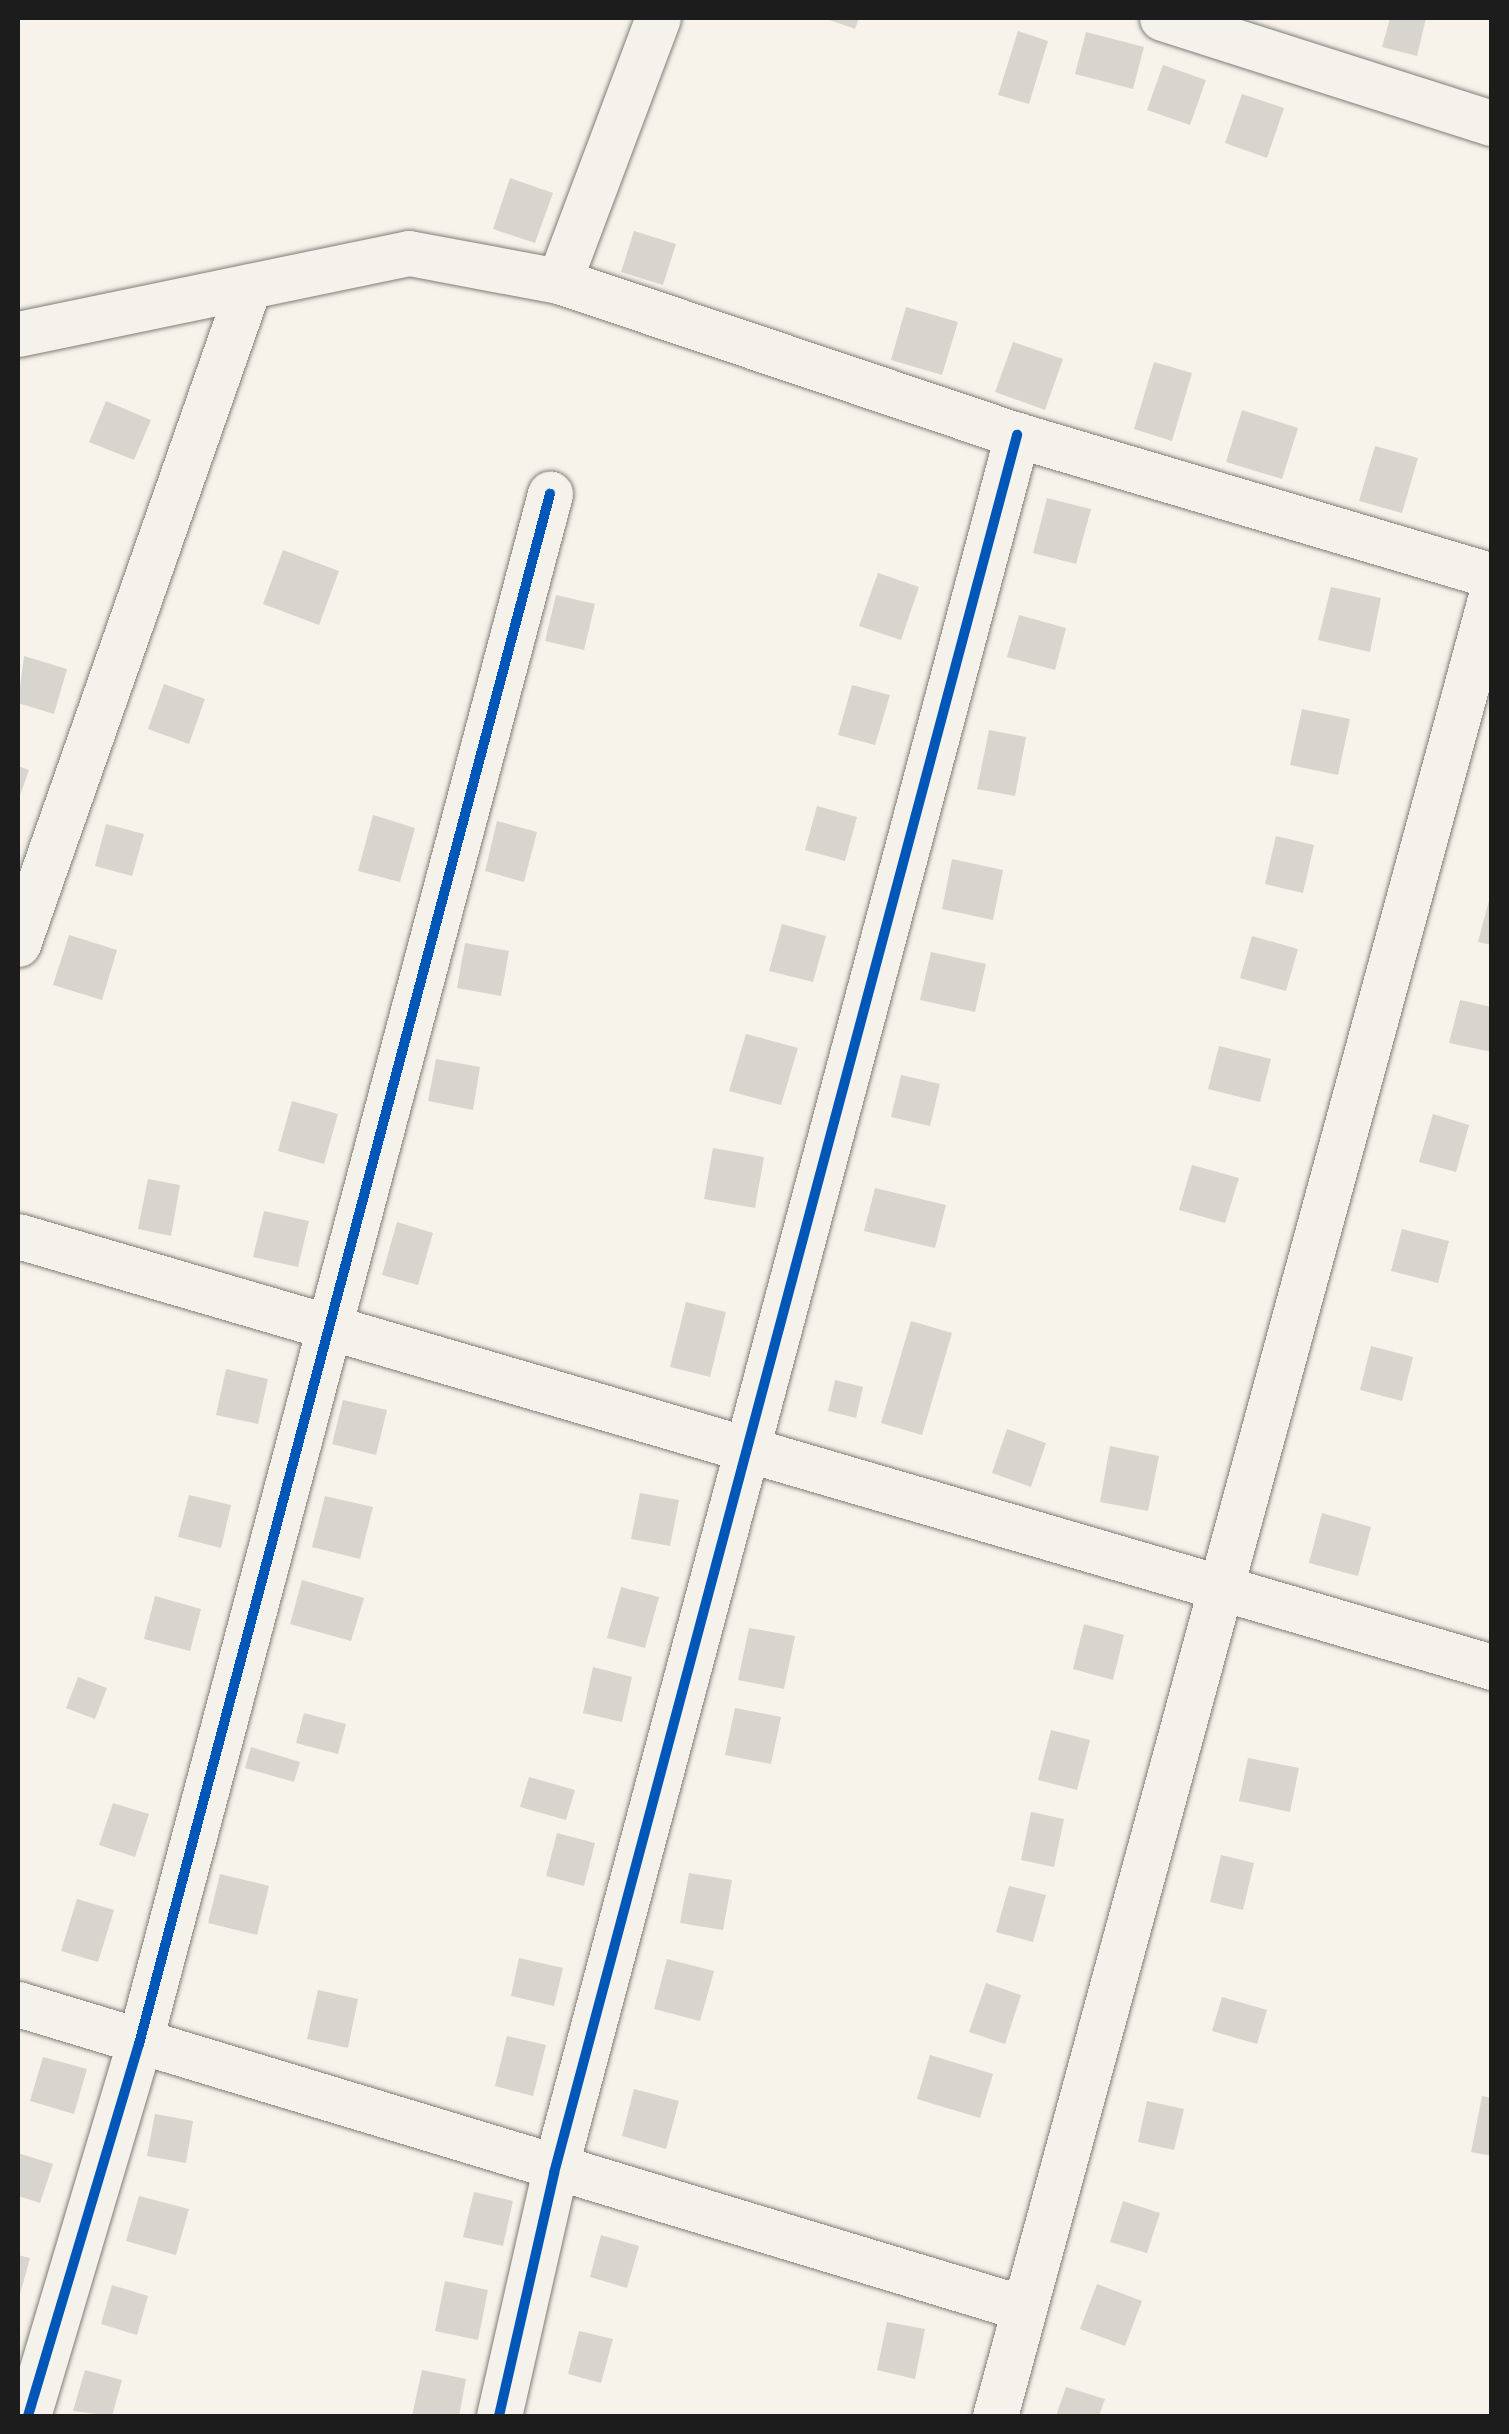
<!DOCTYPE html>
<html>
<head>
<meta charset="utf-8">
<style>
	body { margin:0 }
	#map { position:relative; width:1509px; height:2434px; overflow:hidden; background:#f7f3ea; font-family:"Shantell Sans",sans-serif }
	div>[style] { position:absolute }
	.building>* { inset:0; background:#d8d5cf }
	.roads { filter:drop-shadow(0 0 2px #7f7d79) drop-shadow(0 0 2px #7f7d79) }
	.minor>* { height:45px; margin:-22.5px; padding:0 22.5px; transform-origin:22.5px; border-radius:22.5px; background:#f5f2ec }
	.cycleway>* { height:10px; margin:-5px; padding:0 5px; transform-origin:5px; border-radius:5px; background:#0057b8 }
	span { translate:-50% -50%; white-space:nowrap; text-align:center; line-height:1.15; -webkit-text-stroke:8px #fcf5e5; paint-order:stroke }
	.frame { position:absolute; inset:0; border:20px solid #1c1c1c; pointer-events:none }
</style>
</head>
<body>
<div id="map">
	<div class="building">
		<div style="clip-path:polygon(824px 18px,859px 18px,855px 29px)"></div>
		<div style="clip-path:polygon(1390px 18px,1426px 18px,1417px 56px,1382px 47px)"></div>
		<div style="clip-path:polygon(1018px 31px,1048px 41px,1029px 104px,998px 95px)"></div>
		<div style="clip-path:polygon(1086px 32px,1144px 47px,1133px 89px,1075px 74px)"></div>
		<div style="clip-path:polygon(1163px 65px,1206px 80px,1190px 125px,1147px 110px)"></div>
		<div style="clip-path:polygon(1242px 94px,1284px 108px,1267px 158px,1225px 143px)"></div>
		<div style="clip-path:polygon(510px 178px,553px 193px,535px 243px,493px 229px)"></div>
		<div style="clip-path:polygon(634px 231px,676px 244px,663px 285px,621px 272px)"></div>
		<div style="clip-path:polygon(906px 307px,958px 322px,942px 375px,891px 360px)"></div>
		<div style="clip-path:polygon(1013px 342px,1063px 359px,1045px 410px,995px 392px)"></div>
		<div style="clip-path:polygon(1154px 362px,1192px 373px,1172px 441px,1134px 429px)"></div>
		<div style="clip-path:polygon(106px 401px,151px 420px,134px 460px,89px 442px)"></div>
		<div style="clip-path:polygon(1242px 410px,1298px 428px,1282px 479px,1226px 462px)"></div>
		<div style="clip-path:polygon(1375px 446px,1418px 458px,1402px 513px,1359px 501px)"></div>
		<div style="clip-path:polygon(1047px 498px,1091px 509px,1076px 564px,1033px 553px)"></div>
		<div style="clip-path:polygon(283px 550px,339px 571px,319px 625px,263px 604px)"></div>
		<div style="clip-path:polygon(878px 573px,919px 587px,901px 640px,859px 626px)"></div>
		<div style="clip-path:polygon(1331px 587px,1381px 598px,1370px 652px,1318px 640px)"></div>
		<div style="clip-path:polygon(556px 595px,595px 604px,584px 650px,545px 641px)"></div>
		<div style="clip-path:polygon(1019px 615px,1066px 628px,1055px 670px,1007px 657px)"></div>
		<div style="clip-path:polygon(24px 656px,67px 669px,54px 714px,18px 703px)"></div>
		<div style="clip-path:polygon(164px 684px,205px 699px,189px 744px,148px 729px)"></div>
		<div style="clip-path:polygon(852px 685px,890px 695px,875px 745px,838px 735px)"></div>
		<div style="clip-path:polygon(1302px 709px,1350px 719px,1338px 775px,1290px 765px)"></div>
		<div style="clip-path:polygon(989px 730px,1026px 737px,1015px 796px,977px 789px)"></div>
		<div style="clip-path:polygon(18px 766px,29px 770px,18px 801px)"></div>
		<div style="clip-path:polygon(817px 806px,857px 817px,845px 861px,805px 850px)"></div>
		<div style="clip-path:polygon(373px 815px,415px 828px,400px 882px,358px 871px)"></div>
		<div style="clip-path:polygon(497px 821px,537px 832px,524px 882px,485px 871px)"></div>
		<div style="clip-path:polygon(106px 824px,144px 834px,132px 876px,95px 866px)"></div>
		<div style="clip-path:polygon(1276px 836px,1314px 845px,1303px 893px,1265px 884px)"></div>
		<div style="clip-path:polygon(952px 859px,1003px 870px,993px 920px,942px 909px)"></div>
		<div style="clip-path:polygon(1492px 889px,1492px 945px,1478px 942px)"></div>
		<div style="clip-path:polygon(782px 924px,826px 936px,813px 982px,769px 971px)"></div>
		<div style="clip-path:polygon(69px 935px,117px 950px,102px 1000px,53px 985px)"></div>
		<div style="clip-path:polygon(1252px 936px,1298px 949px,1286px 991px,1240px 978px)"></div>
		<div style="clip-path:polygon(465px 943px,509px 951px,501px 996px,457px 988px)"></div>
		<div style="clip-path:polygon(931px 952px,986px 964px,975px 1012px,920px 1000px)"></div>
		<div style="clip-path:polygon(1460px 1000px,1492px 1007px,1492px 1052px,1449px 1043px)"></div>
		<div style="clip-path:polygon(746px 1034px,798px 1048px,781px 1105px,729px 1091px)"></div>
		<div style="clip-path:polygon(1219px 1046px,1271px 1059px,1260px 1102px,1208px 1089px)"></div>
		<div style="clip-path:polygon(436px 1059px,480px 1067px,473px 1110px,428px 1101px)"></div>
		<div style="clip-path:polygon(901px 1075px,940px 1084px,930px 1126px,891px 1117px)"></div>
		<div style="clip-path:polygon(292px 1101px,338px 1114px,324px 1164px,278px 1151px)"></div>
		<div style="clip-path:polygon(1433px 1114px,1469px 1125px,1456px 1172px,1419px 1162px)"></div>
		<div style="clip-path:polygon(713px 1148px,764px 1157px,755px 1208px,704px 1199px)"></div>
		<div style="clip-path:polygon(1192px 1165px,1239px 1178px,1225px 1223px,1179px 1210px)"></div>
		<div style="clip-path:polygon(148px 1179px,180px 1185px,171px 1236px,138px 1229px)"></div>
		<div style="clip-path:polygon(875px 1188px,946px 1205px,935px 1248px,864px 1231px)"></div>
		<div style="clip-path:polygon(264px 1211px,309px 1221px,298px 1267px,253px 1257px)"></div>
		<div style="clip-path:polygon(397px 1222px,433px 1233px,418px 1285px,382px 1275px)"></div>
		<div style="clip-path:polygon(1402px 1229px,1449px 1241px,1438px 1283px,1391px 1271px)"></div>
		<div style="clip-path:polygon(686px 1302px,726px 1312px,710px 1377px,670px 1367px)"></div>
		<div style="clip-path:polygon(911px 1321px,952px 1333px,922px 1435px,881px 1423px)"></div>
		<div style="clip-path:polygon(1371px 1346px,1413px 1357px,1402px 1401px,1360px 1390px)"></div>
		<div style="clip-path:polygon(226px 1369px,268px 1379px,258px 1424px,216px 1415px)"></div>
		<div style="clip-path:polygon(835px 1380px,863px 1387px,856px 1418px,828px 1411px)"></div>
		<div style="clip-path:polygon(343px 1400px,387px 1410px,376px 1455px,332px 1444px)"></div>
		<div style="clip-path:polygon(1007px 1429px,1046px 1443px,1031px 1487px,992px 1473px)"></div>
		<div style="clip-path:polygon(1110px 1446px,1159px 1456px,1148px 1511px,1100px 1502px)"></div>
		<div style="clip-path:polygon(640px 1493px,679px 1500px,670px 1546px,631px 1539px)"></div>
		<div style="clip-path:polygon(189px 1495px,231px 1505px,221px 1548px,178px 1537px)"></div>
		<div style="clip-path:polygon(325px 1496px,373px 1507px,360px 1559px,312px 1547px)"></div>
		<div style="clip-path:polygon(1322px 1513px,1371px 1527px,1358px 1576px,1309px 1563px)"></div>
		<div style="clip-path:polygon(302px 1580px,364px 1598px,351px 1641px,290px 1624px)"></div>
		<div style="clip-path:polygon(621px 1587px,659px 1597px,645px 1648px,607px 1638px)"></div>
		<div style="clip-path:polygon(155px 1596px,201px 1609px,190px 1651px,144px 1639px)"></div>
		<div style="clip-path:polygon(1084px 1624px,1124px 1635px,1113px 1680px,1073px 1669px)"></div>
		<div style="clip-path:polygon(749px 1628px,795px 1636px,784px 1689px,738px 1680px)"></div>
		<div style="clip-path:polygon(593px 1667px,632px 1677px,622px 1722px,583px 1713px)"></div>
		<div style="clip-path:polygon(78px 1677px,107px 1688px,95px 1719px,66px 1708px)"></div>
		<div style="clip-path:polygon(735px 1708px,781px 1717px,771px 1764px,725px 1755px)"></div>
		<div style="clip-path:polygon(304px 1713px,346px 1724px,338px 1754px,296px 1743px)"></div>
		<div style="clip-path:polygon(1051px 1730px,1090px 1740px,1077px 1790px,1038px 1780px)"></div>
		<div style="clip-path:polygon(251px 1747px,300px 1762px,294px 1782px,245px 1768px)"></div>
		<div style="clip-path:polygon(1248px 1758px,1299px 1768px,1290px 1812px,1239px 1801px)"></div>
		<div style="clip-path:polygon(529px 1777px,575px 1790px,566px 1820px,520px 1807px)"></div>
		<div style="clip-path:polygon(113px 1803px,149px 1814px,135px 1857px,99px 1845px)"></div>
		<div style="clip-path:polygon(1031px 1812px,1064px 1819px,1054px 1867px,1021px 1860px)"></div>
		<div style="clip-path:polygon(557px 1833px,595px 1843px,584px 1886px,546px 1876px)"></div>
		<div style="clip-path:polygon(1221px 1855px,1254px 1863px,1243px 1910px,1210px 1902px)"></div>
		<div style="clip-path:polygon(689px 1873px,732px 1880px,723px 1930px,680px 1923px)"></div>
		<div style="clip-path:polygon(220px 1874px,269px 1886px,257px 1935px,208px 1923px)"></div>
		<div style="clip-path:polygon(1009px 1886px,1046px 1895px,1033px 1942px,996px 1932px)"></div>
		<div style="clip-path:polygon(77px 1899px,114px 1910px,98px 1962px,61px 1951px)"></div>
		<div style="clip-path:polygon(519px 1958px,563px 1968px,554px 2006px,511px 1996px)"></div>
		<div style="clip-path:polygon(667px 1959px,714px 1971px,700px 2021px,654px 2009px)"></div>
		<div style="clip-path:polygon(986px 1983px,1021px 1995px,1005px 2044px,969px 2032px)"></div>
		<div style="clip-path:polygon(318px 1990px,358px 1999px,348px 2048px,307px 2039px)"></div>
		<div style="clip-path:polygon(1222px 1997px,1267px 2010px,1257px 2044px,1212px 2031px)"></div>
		<div style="clip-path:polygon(507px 2036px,546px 2045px,533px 2096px,495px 2086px)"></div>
		<div style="clip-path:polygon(930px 2055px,993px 2074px,980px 2118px,917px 2099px)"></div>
		<div style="clip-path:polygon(43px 2057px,87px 2069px,74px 2114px,30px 2101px)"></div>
		<div style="clip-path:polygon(634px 2089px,679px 2101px,666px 2149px,622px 2136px)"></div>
		<div style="clip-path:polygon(1482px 2096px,1492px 2098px,1492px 2156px,1471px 2152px)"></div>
		<div style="clip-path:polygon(1147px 2101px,1184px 2109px,1174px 2150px,1138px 2142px)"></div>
		<div style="clip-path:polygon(155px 2114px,193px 2121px,186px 2163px,147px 2156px)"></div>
		<div style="clip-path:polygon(18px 2153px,53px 2164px,40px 2203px,18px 2196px)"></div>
		<div style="clip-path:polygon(474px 2192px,513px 2201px,503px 2246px,463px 2237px)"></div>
		<div style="clip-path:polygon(139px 2196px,189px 2209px,176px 2255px,126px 2241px)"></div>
		<div style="clip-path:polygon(1123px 2201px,1160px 2213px,1147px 2253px,1110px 2242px)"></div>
		<div style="clip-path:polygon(601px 2235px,639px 2246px,627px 2288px,590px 2277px)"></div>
		<div style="clip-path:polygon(18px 2255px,30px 2258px,19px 2298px,18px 2298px)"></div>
		<div style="clip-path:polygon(445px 2281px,488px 2290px,478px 2340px,435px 2331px)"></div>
		<div style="clip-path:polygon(1097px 2284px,1142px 2301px,1125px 2346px,1080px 2329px)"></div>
		<div style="clip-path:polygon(112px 2285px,148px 2296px,137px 2335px,101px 2324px)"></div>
		<div style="clip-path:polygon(887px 2322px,925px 2329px,915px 2379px,877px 2370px)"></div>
		<div style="clip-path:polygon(579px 2331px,613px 2339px,601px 2383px,568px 2374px)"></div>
		<div style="clip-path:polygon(85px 2370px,122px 2380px,112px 2416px,73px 2411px)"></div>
		<div style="clip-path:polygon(422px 2370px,466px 2379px,459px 2416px,412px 2416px)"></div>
		<div style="clip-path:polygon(1066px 2387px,1105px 2399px,1099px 2416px,1056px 2416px)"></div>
	</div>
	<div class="roads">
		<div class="minor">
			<div style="left:1162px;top:18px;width:346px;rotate:17.7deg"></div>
			<div style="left:559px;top:281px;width:281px;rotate:-69.4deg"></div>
			<div style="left:18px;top:334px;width:399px;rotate:-11.7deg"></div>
			<div style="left:409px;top:253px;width:153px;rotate:10.6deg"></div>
			<div style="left:559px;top:281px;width:483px;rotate:18.6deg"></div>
			<div style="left:1017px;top:435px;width:495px;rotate:16.5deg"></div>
			<div style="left:18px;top:944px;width:697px;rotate:-70.66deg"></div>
			<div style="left:18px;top:1236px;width:1536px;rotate:16.3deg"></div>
			<div style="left:18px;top:2004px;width:1050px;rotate:16.83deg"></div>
			<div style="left:28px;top:2416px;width:388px;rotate:-73.4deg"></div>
			<div style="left:139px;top:2044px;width:1604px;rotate:-75.15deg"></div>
			<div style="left:499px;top:2416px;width:249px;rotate:-77.2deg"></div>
			<div style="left:554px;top:2173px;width:1799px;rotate:-75.08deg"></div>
			<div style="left:995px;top:2416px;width:1890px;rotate:-74.76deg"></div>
		</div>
	</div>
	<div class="cycleway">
		<div style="left:28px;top:2416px;width:388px;rotate:-73.4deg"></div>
		<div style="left:139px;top:2044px;width:1604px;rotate:-75.15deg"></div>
		<div style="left:499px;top:2416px;width:249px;rotate:-77.2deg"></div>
		<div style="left:554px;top:2173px;width:1799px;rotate:-75.08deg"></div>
	</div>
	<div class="frame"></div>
</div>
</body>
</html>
